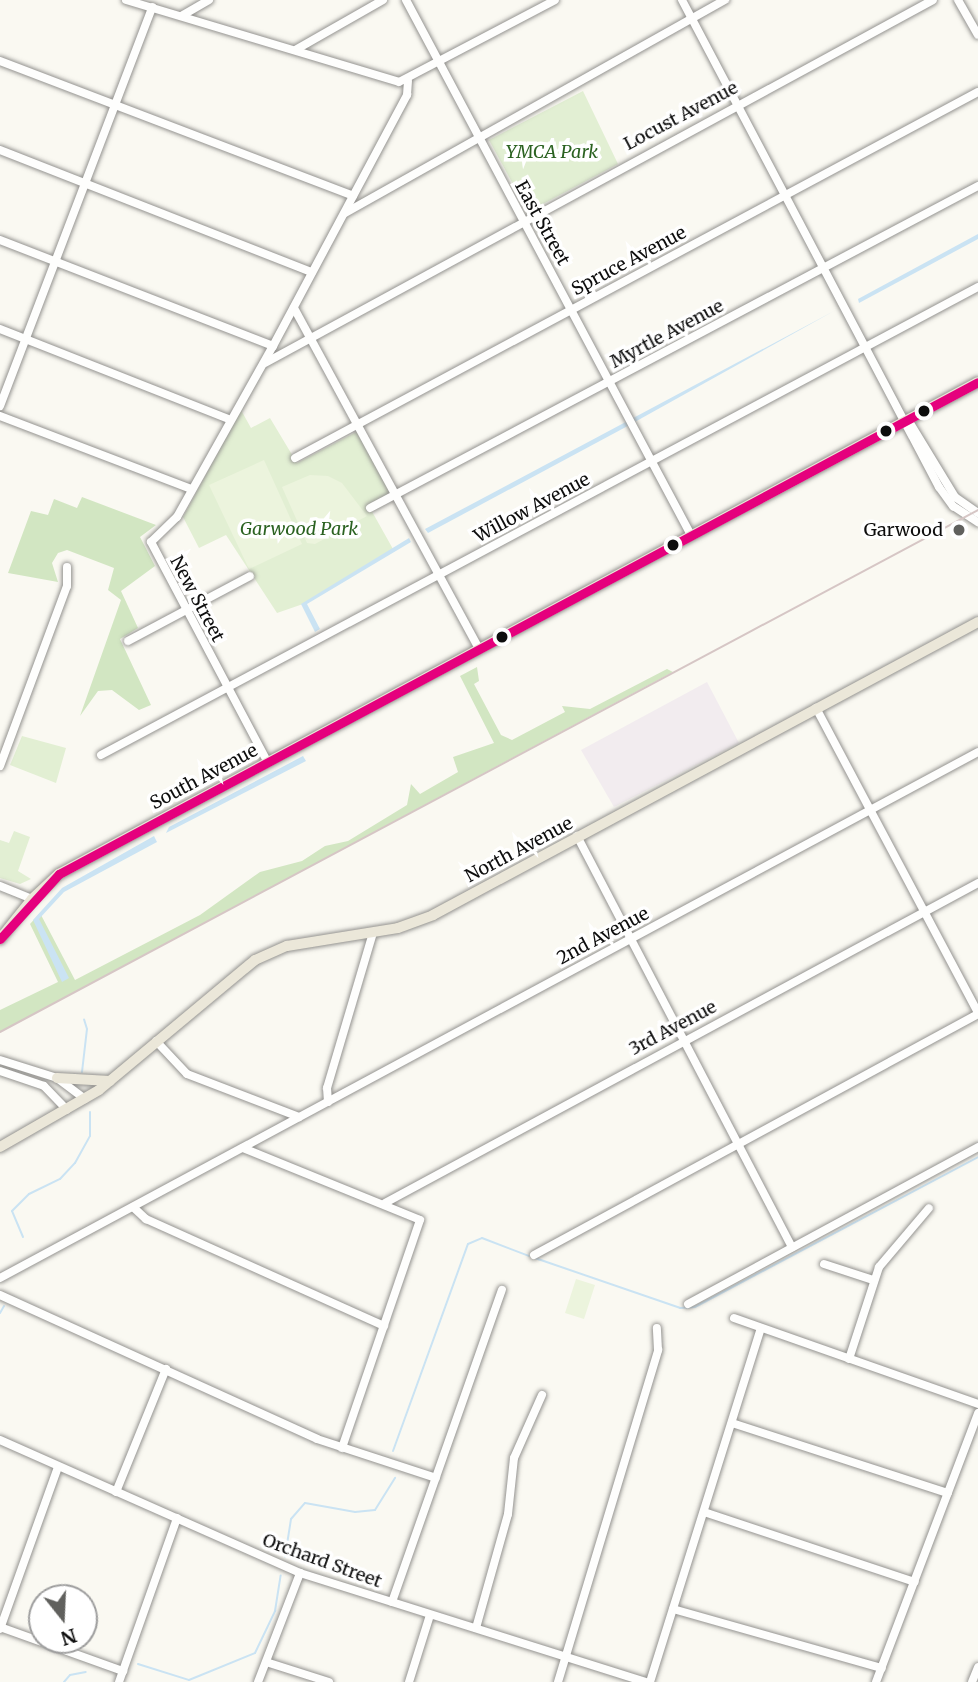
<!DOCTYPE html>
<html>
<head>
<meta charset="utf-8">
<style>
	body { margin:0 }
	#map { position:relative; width:978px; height:1682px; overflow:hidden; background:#faf9f2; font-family:Merriweather,serif }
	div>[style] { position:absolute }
	.industrial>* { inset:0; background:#f2ecef }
	.green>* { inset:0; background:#e2efd3 }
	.forest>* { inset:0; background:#d2e6c2 }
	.pitch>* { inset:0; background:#ecf4dd }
	.water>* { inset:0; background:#cae3f3 }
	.stream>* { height:2px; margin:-1px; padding:0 1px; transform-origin:1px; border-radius:1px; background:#cae3f3 }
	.roads { filter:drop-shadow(0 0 2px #949390) drop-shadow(0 0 2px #949390) }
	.minor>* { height:8px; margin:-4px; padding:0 4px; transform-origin:4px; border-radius:4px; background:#fefefd }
	.major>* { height:10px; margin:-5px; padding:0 5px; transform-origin:5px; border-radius:5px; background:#ebe7d9 }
	.rail>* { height:2px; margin:-1px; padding:0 1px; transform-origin:1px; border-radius:1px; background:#d6c6c5 }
	.bus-1>* { height:9px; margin:-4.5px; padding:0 4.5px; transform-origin:4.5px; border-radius:4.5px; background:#e5007d }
	.dots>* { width:19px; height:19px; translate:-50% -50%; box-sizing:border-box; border:4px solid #fff; border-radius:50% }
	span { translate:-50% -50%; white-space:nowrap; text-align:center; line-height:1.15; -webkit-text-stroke:7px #fff; paint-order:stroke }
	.street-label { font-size:18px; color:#0d0d0d }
	.park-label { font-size:18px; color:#2b6221; font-style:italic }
	.poi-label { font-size:18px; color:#0d0d0d }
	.right { translate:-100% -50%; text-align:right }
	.north { position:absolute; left:28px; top:1584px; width:70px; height:70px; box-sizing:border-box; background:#fff; border:2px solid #9e9e9e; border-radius:50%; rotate:162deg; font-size:19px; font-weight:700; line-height:28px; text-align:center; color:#0d0d0d }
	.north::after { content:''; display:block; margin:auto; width:24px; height:32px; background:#60605d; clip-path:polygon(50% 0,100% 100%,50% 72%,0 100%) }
</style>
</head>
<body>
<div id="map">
	<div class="industrial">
		<div style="clip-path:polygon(707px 682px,739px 743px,614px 807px,581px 750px)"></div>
	</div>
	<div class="green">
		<div style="clip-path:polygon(583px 91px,618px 164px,528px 212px,489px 140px)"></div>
		<div style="clip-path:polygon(241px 410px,251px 428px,270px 418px,297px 463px,360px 430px,394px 490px,370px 508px,393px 549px,303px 604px,277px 613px,226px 535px,199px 548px,183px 517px)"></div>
		<div style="clip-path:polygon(22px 736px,66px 748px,56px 783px,10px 765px)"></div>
		<div style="clip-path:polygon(14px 831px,30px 837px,18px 871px,31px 879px,20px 884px,0 878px,0 840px,9px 843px)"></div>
	</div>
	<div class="forest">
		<div style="clip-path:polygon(82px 497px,156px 525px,140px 537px,155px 566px,121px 591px,138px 628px,120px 639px,151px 705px,139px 710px,112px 690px,98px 691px,80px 716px,121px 600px,108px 590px,114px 568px,67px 550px,58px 553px,52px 563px,58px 582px,8px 573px,31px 511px,48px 515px,54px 499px,77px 508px)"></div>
		<div style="clip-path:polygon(477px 667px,479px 681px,474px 684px,501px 735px,512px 740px,565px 712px,562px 706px,590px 709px,667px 669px,673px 672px,0 1032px,0 1010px,58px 982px,30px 924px,40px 913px,75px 980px,200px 915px,260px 872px,302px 861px,325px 846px,348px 841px,407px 805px,411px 784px,420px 794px,458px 772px,453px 757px,494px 743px,460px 676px)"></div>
	</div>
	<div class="pitch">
		<div style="clip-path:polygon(264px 460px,302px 544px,249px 569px,209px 485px)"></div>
		<div style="clip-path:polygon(310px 475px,328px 476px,342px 483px,367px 516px,315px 544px,307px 543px,282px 487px)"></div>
		<div style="clip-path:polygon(576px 1279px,595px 1285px,584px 1319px,565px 1313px)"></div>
	</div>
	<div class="water">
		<div style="clip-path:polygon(978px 234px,978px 239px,859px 303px,858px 299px)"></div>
		<div style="clip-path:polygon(834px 311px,624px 428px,428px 533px,425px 529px)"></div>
		<div style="clip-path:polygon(409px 538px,411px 542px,307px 604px,320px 629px,315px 632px,301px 604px)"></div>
		<div style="clip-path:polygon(303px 756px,306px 761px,166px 833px,169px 827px)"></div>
		<div style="clip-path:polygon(154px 836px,157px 842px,64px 892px,39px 919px,69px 978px,62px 982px,33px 920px,62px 888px)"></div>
	</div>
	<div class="stream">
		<div style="left:82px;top:1072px;width:43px;rotate:-83.4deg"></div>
		<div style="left:87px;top:1029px;width:10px;rotate:-107deg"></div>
		<div style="left:23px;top:1237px;width:28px;rotate:-113deg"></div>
		<div style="left:12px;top:1211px;width:24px;rotate:-45deg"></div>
		<div style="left:29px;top:1194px;width:34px;rotate:-26deg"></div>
		<div style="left:60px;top:1179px;width:22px;rotate:-47deg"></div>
		<div style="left:75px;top:1163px;width:31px;rotate:-61deg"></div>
		<div style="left:90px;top:1136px;width:24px;rotate:-90deg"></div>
		<div style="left:535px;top:1258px;width:153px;rotate:19deg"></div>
		<div style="left:680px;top:1308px;width:15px;rotate:-4deg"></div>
		<div style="left:695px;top:1307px;width:320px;rotate:-27.9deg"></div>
		<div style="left:0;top:1313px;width:8px;rotate:-60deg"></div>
		<div style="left:393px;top:1451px;width:220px;rotate:-70.1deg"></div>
		<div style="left:468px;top:1244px;width:15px;rotate:-23deg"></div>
		<div style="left:482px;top:1238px;width:50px;rotate:21deg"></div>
		<div style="left:285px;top:1557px;width:38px;rotate:-81deg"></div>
		<div style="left:291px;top:1519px;width:21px;rotate:-49deg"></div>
		<div style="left:305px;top:1503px;width:51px;rotate:10.2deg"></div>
		<div style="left:355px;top:1512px;width:20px;rotate:-6deg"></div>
		<div style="left:375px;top:1510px;width:38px;rotate:-58deg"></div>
		<div style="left:138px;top:1664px;width:53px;rotate:17.4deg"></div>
		<div style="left:189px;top:1680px;width:71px;rotate:-22.2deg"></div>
		<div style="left:255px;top:1653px;width:47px;rotate:-64.5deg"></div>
		<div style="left:275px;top:1611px;width:36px;rotate:-81deg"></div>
		<div style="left:64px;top:1682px;width:9px;rotate:-49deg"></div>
		<div style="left:70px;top:1675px;width:16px;rotate:-11deg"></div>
	</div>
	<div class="roads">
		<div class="minor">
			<div style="left:126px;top:0;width:285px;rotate:16.7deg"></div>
			<div style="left:399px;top:82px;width:176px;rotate:-27.7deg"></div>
			<div style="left:406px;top:0;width:606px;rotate:61.96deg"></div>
			<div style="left:682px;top:0;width:551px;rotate:62.18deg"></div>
			<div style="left:939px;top:487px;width:24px;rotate:54deg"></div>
			<div style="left:953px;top:506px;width:30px;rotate:33deg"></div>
			<div style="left:958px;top:0;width:40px;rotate:60.3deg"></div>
			<div style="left:183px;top:15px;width:30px;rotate:-30deg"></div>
			<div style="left:297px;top:49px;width:99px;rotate:-29.7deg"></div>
			<div style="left:0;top:61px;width:378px;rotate:20.9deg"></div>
			<div style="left:0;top:150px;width:335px;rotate:21.4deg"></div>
			<div style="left:345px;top:213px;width:436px;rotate:-29.3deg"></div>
			<div style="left:0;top:240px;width:293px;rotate:21.2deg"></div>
			<div style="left:294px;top:308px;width:388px;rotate:61.5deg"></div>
			<div style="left:0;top:329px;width:248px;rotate:21.5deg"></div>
			<div style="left:265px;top:363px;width:760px;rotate:-28.52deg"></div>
			<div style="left:0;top:406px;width:427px;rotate:-69.1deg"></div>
			<div style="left:0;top:416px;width:204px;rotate:20.9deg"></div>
			<div style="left:910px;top:423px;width:87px;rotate:58.7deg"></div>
			<div style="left:955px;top:497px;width:28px;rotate:35deg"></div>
			<div style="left:295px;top:458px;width:775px;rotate:-28.19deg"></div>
			<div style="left:370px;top:508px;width:688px;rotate:-27.91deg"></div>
			<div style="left:128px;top:641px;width:138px;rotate:-28deg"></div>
			<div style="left:816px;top:708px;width:345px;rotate:62deg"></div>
			<div style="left:101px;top:755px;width:994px;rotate:-28.09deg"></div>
			<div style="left:267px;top:761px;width:248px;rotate:-117.9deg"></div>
			<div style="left:151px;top:542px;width:36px;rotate:-44deg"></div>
			<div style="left:177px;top:517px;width:196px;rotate:-60.7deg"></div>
			<div style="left:273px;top:346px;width:285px;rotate:-61.9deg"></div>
			<div style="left:407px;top:95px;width:14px;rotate:-86deg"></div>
			<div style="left:0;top:766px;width:192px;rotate:-69.6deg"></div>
			<div style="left:67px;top:586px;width:19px;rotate:-90deg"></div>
			<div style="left:577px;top:836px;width:464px;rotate:62.4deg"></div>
			<div style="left:0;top:886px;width:35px;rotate:22deg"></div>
			<div style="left:156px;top:1041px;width:45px;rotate:46.8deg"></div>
			<div style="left:187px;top:1074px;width:120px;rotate:21deg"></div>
			<div style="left:0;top:1060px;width:60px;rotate:17.5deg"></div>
			<div style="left:57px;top:1078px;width:35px;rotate:37deg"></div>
			<div style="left:0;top:1071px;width:46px;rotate:18.8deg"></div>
			<div style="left:44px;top:1086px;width:33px;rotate:46deg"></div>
			<div style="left:328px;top:1102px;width:14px;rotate:-94deg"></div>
			<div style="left:327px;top:1088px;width:162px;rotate:-73.5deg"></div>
			<div style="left:243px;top:1148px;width:191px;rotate:22.1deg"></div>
			<div style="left:420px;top:1220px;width:241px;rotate:108.9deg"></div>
			<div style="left:385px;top:1203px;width:674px;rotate:-28.35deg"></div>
			<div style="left:133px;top:1207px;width:18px;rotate:43deg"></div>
			<div style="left:146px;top:1219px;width:261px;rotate:24.2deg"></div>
			<div style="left:534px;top:1255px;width:505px;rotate:-28.49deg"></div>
			<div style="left:824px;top:1264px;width:52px;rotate:18.1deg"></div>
			<div style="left:0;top:1278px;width:1110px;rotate:-28.27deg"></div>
			<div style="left:0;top:1295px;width:348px;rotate:24.4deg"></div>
			<div style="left:317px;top:1439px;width:125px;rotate:18.1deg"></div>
			<div style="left:688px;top:1304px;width:330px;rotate:-28.4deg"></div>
			<div style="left:734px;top:1318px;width:259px;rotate:19.4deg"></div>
			<div style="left:849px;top:1359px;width:97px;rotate:-71.9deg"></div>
			<div style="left:879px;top:1267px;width:77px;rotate:-49.7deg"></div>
			<div style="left:732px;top:1423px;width:227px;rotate:18deg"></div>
			<div style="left:0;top:1440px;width:328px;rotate:23.9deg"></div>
			<div style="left:300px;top:1573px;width:362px;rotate:17.5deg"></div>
			<div style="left:116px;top:1492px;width:133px;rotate:-67.9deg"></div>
			<div style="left:704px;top:1512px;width:222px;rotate:18.4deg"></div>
			<div style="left:392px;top:1602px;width:331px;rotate:-70.6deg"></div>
			<div style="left:673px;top:1609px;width:217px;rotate:15.8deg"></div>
			<div style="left:0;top:1627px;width:131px;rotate:19.7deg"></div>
			<div style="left:476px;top:1628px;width:118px;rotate:-74.3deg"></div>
			<div style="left:508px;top:1514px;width:56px;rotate:-83.9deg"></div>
			<div style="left:514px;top:1458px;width:69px;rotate:-66deg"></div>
			<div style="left:0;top:1629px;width:172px;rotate:-70.3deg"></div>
			<div style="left:266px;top:1662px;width:66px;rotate:17.6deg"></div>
			<div style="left:119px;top:1682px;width:174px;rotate:-70.5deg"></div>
			<div style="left:258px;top:1682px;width:117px;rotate:-68.9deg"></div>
			<div style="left:409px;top:1682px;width:70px;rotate:-72.6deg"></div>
			<div style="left:558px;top:1682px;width:347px;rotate:-73.2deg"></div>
			<div style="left:658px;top:1350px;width:22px;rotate:-93deg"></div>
			<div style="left:650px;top:1682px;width:371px;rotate:-72.6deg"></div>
			<div style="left:876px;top:1682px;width:288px;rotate:-69.2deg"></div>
			<div style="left:972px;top:1682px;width:16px;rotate:-68deg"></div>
		</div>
		<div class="major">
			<div style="left:0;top:939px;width:51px;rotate:-51.3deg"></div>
			<div style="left:32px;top:899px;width:37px;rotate:-43deg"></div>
			<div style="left:59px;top:874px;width:1042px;rotate:-28.16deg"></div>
			<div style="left:57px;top:1078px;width:53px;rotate:3.2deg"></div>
			<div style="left:0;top:1147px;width:114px;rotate:-29.9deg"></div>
			<div style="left:99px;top:1090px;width:203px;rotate:-39.8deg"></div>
			<div style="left:255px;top:960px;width:35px;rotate:-24deg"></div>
			<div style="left:287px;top:946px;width:112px;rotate:-9.2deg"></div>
			<div style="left:398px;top:928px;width:37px;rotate:-20deg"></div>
			<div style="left:433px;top:915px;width:619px;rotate:-28.26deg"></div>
		</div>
	</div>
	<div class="rail">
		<div style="left:0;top:1032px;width:1109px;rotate:-28.09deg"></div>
	</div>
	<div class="bus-1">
		<div style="left:0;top:939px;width:88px;rotate:-47.8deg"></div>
		<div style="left:59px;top:874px;width:1042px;rotate:-28.16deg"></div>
	</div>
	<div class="dots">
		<div style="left:924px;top:411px;background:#0d0d0d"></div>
		<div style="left:886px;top:431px;background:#0d0d0d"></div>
		<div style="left:959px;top:530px;background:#60605d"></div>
		<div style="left:673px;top:545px;background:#0d0d0d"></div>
		<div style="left:502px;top:637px;background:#0d0d0d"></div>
	</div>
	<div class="street-label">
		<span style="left:681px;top:116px;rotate:-28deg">Locust Avenue</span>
		<span style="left:542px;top:223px;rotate:61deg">East Street</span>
		<span style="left:629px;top:261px;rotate:-28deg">Spruce Avenue</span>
		<span style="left:667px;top:334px;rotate:-28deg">Myrtle Avenue</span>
		<span style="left:532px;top:508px;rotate:-28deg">Willow Avenue</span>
		<span style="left:197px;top:599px;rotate:62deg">New Street</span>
		<span style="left:204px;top:777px;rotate:-28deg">South Avenue</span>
		<span style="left:519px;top:850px;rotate:-28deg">North Avenue</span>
		<span style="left:603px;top:936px;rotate:-28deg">2nd Avenue</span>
		<span style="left:673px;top:1028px;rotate:-28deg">3rd Avenue</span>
		<span style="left:322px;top:1561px;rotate:20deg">Orchard Street</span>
	</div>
	<div class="park-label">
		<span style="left:552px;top:152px">YMCA Park</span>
		<span style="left:299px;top:529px">Garwood Park</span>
	</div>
	<div class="poi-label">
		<span class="right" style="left:943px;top:530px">Garwood</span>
	</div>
	<div class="north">N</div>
</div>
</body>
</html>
